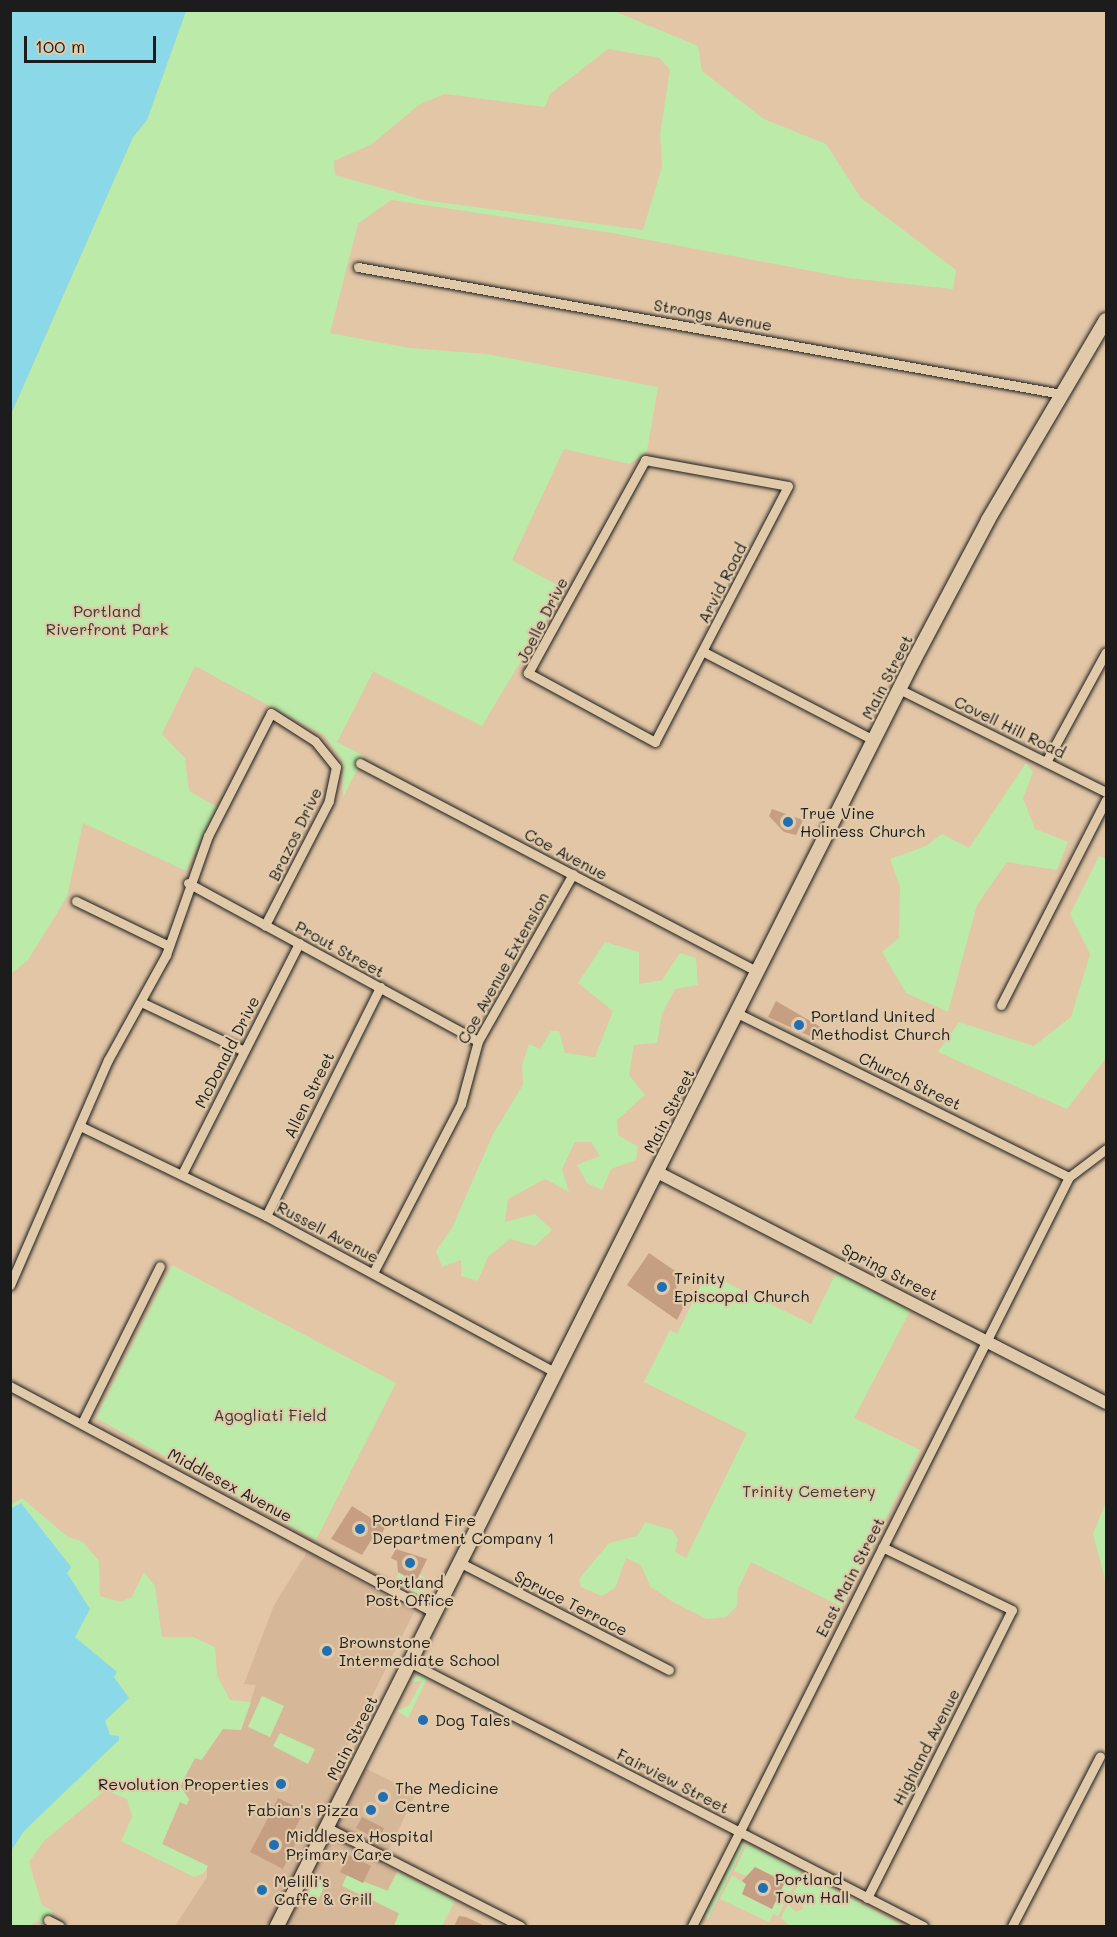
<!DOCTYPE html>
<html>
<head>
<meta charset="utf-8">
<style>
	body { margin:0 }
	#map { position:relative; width:1117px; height:1937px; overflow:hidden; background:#e2c6a6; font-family:Mali,sans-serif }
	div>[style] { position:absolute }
	.built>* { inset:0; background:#d6b798 }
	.green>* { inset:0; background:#bceaa9 }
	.water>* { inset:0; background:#8ad8e8 }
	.building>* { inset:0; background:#c69f82 }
	.roads { filter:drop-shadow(0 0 2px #1c1c1c) drop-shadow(0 0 2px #1c1c1c) }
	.minor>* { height:9px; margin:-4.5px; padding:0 4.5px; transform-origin:4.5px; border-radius:4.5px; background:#e1caaa }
	.tertiary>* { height:12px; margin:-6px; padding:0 6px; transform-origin:6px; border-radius:6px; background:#e1caaa }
	.secondary>* { height:14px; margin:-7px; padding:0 7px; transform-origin:7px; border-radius:7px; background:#e1caaa }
	.dots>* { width:16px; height:16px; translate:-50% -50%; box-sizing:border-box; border:3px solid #e1caaa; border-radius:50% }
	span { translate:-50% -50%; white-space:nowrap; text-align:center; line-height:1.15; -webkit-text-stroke:4.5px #e1caaa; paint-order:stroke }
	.street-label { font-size:16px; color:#1c1c1c }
	.park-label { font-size:16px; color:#343b31 }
	.poi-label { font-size:16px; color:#1c1c1c }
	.left { translate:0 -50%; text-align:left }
	.right { translate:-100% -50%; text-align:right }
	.frame { position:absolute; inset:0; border:12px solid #1c1c1c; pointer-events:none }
	.scale { position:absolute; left:24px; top:36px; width:132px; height:27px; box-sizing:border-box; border:3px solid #1c1c1c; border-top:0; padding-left:8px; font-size:18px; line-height:21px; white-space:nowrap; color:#1c1c1c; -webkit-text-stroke:4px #e1caaa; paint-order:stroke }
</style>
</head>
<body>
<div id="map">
	<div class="built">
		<div style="clip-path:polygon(307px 1552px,414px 1612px,342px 1757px,416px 1793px,382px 1864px,397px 1872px,380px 1904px,400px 1914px,394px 1926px,175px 1926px,207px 1877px,207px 1866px,162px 1844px,180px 1802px,180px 1787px,195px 1757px,202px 1760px,223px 1729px,241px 1729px,256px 1685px,244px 1684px,274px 1605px)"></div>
	</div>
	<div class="green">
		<div style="clip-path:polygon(evenodd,186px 11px,614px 11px,698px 46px,702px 71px,764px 119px,826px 144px,861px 198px,956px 270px,953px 289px,848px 278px,612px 233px,391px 200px,358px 224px,330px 333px,410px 348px,487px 354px,658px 387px,647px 451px,630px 464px,564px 449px,512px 560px,564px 589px,482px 726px,364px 667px,373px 672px,337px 742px,364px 756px,343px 797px,343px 761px,324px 735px,195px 666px,162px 734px,185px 758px,189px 791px,217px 807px,186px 871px,83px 823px,67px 897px,28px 960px,11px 974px,11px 414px,133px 137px,147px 120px,186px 11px,608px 49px,660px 58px,670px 70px,660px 134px,662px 167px,643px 230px,424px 200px,335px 175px,334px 161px,372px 144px,420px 104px,445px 94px,545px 107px,550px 94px,608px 49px)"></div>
		<div style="clip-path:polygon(1026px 763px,1033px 772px,1023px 798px,1035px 829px,1068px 842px,1057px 870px,1007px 862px,977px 905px,948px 1012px,906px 993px,882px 952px,899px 938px,900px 887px,890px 859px,926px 846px,942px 834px,969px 848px)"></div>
		<div style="clip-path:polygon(1099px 856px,1106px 859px,1106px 1058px,1067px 1109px,938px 1052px,959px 1022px,1034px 1046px,1071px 1017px,1090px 954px,1070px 914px)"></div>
		<div style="clip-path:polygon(605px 942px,639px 952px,639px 984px,662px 980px,680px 953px,696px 958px,698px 985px,675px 989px,662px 1014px,657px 1043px,634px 1045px,629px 1075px,645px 1095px,617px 1120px,618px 1135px,638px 1147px,636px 1160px,611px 1169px,602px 1190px,587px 1183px,577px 1165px,600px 1156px,591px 1142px,575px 1142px,562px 1169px,569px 1192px,545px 1179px,508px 1199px,505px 1222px,535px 1214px,552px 1230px,535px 1246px,510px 1239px,488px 1257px,478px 1281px,461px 1276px,461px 1260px,442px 1267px,436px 1251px,452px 1228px,493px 1134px,523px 1085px,522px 1065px,529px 1044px,540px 1049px,551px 1031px,559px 1031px,565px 1053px,595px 1057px,613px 1011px,578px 983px)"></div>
		<div style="clip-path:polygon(172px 1265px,396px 1383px,316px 1540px,96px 1418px)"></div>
		<div style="clip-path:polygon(707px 1273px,811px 1324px,836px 1273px,910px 1311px,854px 1418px,920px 1450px,842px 1607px,751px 1562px,738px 1589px,737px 1606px,726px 1617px,707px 1619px,673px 1602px,650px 1586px,641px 1565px,626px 1558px,615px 1588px,602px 1596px,581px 1587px,579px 1579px,609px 1543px,637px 1536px,645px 1522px,672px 1530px,678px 1539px,675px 1552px,686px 1558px,747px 1433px,644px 1382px,670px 1330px,677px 1334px)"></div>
		<div style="clip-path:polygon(22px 1498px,68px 1537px,83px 1542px,99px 1561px,100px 1596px,121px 1602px,132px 1597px,144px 1572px,155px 1586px,162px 1637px,193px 1637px,215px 1647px,217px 1675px,230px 1700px,251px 1702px,241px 1730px,223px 1729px,201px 1760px,195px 1758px,180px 1786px,189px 1799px,187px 1805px,180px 1802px,162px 1844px,208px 1866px,204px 1873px,194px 1877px,121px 1841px,132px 1817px,127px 1799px,105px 1790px,45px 1840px,29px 1862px,42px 1905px,53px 1911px,47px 1925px,38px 1921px,29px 1926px,11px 1926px,10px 1505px)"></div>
		<div style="clip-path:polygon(1106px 1502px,1106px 1583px,1093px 1534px)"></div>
		<div style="clip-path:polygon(399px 1573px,415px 1582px,419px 1574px,429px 1580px,422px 1596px,394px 1583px)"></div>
		<div style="clip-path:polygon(421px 1675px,428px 1677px,408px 1718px,397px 1711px,409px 1705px,422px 1681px,411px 1682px,413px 1678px)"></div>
		<div style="clip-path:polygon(262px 1696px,284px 1706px,270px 1737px,248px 1727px)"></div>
		<div style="clip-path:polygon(280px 1733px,315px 1749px,308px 1764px,273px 1746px)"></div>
		<div style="clip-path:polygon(741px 1843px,745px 1844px,707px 1921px,706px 1915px)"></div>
		<div style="clip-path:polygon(747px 1844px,801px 1872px,789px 1895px,780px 1892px,785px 1882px,755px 1867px,749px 1877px,734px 1871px)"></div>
		<div style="clip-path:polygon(397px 1872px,455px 1901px,442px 1926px,394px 1926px,399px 1913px,342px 1886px,347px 1875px,388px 1891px)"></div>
		<div style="clip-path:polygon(803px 1873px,903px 1926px,790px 1926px,781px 1918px,788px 1904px,796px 1912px,803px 1909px,802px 1900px,791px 1898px)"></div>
		<div style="clip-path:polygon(732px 1875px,746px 1884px,742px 1894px,771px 1909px,776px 1901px,784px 1904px,778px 1916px,773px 1914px,769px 1922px,720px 1899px)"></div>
		<div style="clip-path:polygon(329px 1877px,317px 1902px,307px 1897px,312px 1880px)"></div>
	</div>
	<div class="water">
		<div style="clip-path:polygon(11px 10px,186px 11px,147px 120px,133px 137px,11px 414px)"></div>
		<div style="clip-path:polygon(21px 1503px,71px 1567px,67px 1573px,90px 1609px,75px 1637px,117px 1672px,114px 1677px,129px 1698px,105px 1721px,110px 1735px,119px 1736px,119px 1740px,24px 1831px,11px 1851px,10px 1509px)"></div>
	</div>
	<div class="building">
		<div style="clip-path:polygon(772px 809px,803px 820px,796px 835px,784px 832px,769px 816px)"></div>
		<div style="clip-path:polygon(776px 1001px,824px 1029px,821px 1041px,768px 1017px)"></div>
		<div style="clip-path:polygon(649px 1253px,678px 1273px,676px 1291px,688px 1298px,677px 1320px,627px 1285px)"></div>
		<div style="clip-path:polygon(352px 1506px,385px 1527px,382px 1534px,377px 1531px,362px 1555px,331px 1539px)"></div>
		<div style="clip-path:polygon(396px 1549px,427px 1559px,416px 1582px,398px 1572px,397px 1561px,391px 1558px)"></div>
		<div style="clip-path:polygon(278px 1798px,304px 1811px,292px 1835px,298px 1838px,283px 1869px,250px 1852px,268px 1818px,263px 1815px,269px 1803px,274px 1806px)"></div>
		<div style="clip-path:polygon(362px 1817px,384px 1828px,379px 1840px,356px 1828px)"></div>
		<div style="clip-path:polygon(349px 1855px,371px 1866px,363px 1883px,340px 1872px)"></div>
		<div style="clip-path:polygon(755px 1867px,785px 1882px,772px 1909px,742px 1894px,746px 1884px,742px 1881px)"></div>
		<div style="clip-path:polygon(459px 1916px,466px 1917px,485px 1926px,454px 1926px)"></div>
	</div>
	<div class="roads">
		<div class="minor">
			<div style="left:358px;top:267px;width:715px;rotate:10.23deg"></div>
			<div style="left:645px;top:460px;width:145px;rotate:10.3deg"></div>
			<div style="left:788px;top:486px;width:288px;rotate:117.5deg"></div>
			<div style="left:655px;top:742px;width:145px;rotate:-151.5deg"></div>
			<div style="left:528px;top:673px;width:243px;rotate:-61.2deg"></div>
			<div style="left:704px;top:652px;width:191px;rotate:27.4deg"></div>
			<div style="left:899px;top:689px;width:231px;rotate:26.5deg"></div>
			<div style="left:1046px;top:762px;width:125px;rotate:-61.4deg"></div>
			<div style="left:360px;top:763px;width:450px;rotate:27.7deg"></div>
			<div style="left:188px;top:883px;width:330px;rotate:28.6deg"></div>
			<div style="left:76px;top:901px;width:103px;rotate:25.8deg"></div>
			<div style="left:141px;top:1002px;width:114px;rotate:25.4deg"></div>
			<div style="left:1001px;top:1005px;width:230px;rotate:-62.9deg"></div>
			<div style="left:737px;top:1013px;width:370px;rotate:26.3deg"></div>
			<div style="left:82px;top:1127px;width:204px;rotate:25.8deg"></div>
			<div style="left:266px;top:1216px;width:328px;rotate:28.4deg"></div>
			<div style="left:182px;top:1174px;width:259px;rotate:-63.1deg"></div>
			<div style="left:1069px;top:1177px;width:46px;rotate:-37.1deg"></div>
			<div style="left:266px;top:1216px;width:256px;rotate:-63.5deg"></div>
			<div style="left:373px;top:1273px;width:191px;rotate:-62.5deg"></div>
			<div style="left:461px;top:1104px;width:65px;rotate:-74.9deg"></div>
			<div style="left:478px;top:1041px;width:192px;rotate:-60.4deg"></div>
			<div style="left:10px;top:1285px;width:245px;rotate:-66.5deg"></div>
			<div style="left:108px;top:1060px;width:120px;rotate:-61.1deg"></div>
			<div style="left:166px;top:955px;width:126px;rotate:-70.6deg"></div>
			<div style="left:208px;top:836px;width:138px;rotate:-62.9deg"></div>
			<div style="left:271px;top:713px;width:52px;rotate:32.5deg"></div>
			<div style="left:315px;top:741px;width:33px;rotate:51deg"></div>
			<div style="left:336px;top:767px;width:35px;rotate:102deg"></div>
			<div style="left:329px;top:801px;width:140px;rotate:117.3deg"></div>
			<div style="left:10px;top:1386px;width:480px;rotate:28.1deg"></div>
			<div style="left:82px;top:1423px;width:175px;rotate:-63.6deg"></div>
			<div style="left:459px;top:1562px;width:236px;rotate:27.2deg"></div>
			<div style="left:409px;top:1662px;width:578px;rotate:27.19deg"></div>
			<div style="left:326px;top:1827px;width:218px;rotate:27deg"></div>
			<div style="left:867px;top:1898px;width:322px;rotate:-63.3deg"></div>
			<div style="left:1012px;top:1610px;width:144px;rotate:-154.1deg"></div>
			<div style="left:48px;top:1920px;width:13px;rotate:27deg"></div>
			<div style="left:692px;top:1926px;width:839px;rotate:-63.28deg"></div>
			<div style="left:1012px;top:1926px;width:191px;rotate:-62.6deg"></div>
		</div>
		<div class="tertiary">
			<div style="left:657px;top:1172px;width:505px;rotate:27.22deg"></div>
		</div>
		<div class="secondary">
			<div style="left:277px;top:1926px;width:1417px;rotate:-63.29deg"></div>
			<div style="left:914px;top:660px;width:158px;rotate:-62.1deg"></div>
			<div style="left:988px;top:520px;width:232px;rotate:-59.5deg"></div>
		</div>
	</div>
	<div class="dots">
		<div style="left:788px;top:822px;background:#1f6fb2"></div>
		<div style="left:799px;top:1025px;background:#1f6fb2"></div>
		<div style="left:662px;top:1287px;background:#1f6fb2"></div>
		<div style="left:360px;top:1529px;background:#1f6fb2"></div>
		<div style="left:410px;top:1563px;background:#1f6fb2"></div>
		<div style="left:327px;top:1651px;background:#1f6fb2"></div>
		<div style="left:423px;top:1720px;background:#1f6fb2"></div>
		<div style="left:281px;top:1784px;background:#1f6fb2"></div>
		<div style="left:383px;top:1797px;background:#1f6fb2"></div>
		<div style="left:371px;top:1810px;background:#1f6fb2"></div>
		<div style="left:274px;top:1845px;background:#1f6fb2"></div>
		<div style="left:763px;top:1888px;background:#1f6fb2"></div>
		<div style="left:262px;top:1890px;background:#1f6fb2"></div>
	</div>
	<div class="street-label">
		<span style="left:713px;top:315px;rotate:10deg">Strongs Avenue</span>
		<span style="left:722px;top:583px;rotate:-63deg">Arvid Road</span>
		<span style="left:542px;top:620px;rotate:-63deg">Joelle Drive</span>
		<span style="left:887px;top:677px;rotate:-63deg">Main Street</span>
		<span style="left:1010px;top:727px;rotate:26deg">Covell Hill Road</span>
		<span style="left:295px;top:834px;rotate:-64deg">Brazos Drive</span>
		<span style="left:566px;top:854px;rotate:28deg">Coe Avenue</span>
		<span style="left:340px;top:949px;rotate:29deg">Prout Street</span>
		<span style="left:503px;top:968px;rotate:-61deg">Coe Avenue Extension</span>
		<span style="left:227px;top:1052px;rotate:-63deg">McDonald Drive</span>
		<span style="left:910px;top:1081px;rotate:26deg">Church Street</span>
		<span style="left:309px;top:1095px;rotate:-64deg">Allen Street</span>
		<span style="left:669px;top:1111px;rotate:-63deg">Main Street</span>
		<span style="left:328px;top:1232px;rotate:28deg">Russell Avenue</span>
		<span style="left:890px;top:1272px;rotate:27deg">Spring Street</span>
		<span style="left:230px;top:1485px;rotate:28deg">Middlesex Avenue</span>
		<span style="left:850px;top:1577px;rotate:-63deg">East Main Street</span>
		<span style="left:571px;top:1603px;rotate:27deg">Spruce Terrace</span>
		<span style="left:352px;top:1738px;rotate:-63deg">Main Street</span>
		<span style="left:926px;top:1747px;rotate:-63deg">Highland Avenue</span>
		<span style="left:673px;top:1781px;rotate:27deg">Fairview Street</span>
	</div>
	<div class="park-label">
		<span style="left:107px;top:620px">Portland<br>Riverfront Park</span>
		<span style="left:270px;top:1415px">Agogliati Field</span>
		<span style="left:809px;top:1491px">Trinity Cemetery</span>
	</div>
	<div class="poi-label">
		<span class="left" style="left:800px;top:822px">True Vine<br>Holiness Church</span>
		<span class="left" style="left:811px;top:1025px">Portland United<br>Methodist Church</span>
		<span class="left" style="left:674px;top:1287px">Trinity<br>Episcopal Church</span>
		<span class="left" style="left:372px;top:1529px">Portland Fire<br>Department Company 1</span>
		<span style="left:410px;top:1591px">Portland<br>Post Office</span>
		<span class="left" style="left:339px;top:1651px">Brownstone<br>Intermediate School</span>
		<span class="left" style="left:435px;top:1720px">Dog Tales</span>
		<span class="right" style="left:269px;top:1784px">Revolution Properties</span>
		<span class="left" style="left:395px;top:1797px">The Medicine<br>Centre</span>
		<span class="right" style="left:359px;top:1810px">Fabian's Pizza</span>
		<span class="left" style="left:286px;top:1845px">Middlesex Hospital<br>Primary Care</span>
		<span class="left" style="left:775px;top:1888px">Portland<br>Town Hall</span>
		<span class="left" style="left:274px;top:1890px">Melilli's<br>Caffe &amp; Grill</span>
	</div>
	<div class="frame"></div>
	<div class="scale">100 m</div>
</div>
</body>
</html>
